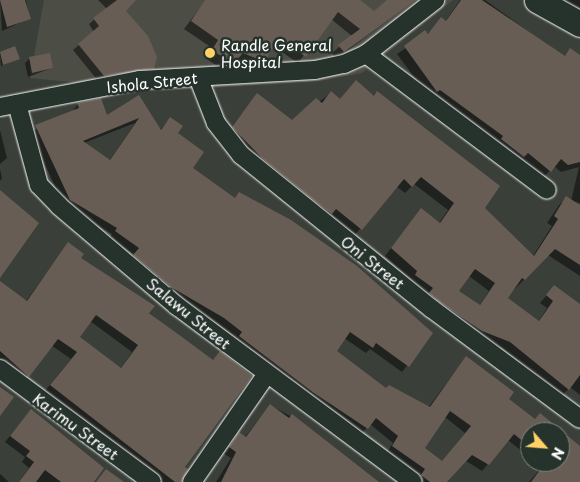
<!DOCTYPE html>
<html>
<head>
<meta charset="utf-8">
<style>
	body { margin:0 }
	#map { position:relative; width:580px; height:482px; overflow:hidden; background:#3a4039; font-family:"Playpen Sans",sans-serif }
	div>[style] { position:absolute }
	.built>* { inset:0; background:#4c4d45 }
	.shadow>* { inset:0; background:#0007 }
	.building>* { inset:0; background:#685d54 }
	.roads { filter:drop-shadow(0 0 1px #fff) drop-shadow(0 0 1px #fff) }
	.street>* { height:18px; margin:-9px; padding:0 9px; transform-origin:9px; border-radius:9px; background:#26332d }
	.secondary>* { height:25px; margin:-12.5px; padding:0 12.5px; transform-origin:12.5px; border-radius:12.5px; background:#26332d }
	.dots>* { width:14px; height:14px; translate:-50% -50%; box-sizing:border-box; border:2px solid #26332d; border-radius:50% }
	span { translate:-50% -50%; white-space:nowrap; text-align:center; line-height:1.15; -webkit-text-stroke:5px #26332d; paint-order:stroke }
	.poi-label { font-size:15px; color:#fff }
	.left { translate:0 -50%; text-align:left }
	.street-label { font-size:15px; color:#fff }
	.north { position:absolute; left:520px; top:422px; width:50px; height:50px; box-sizing:border-box; background:#26332d; border:1px solid #7d8581; border-radius:50%; rotate:117deg; font-size:14px; font-weight:700; line-height:20px; text-align:center; color:#fff }
	.north::after { content:''; display:block; margin:auto; width:18px; height:22px; background:#ffd166; clip-path:polygon(50% 0,100% 100%,50% 72%,0 100%) }
</style>
</head>
<body>
<div id="map">
	<div class="built">
		<div style="clip-path:polygon(44px 0,453px 0,362px 73px,319px 81px,161px 91px,30px 78px)"></div>
	</div>
	<div class="shadow">
		<div style="clip-path:polygon(0 0,26px 0,30px 18px,2px 31px)"></div>
		<div style="clip-path:polygon(98px 0,134px 0,125px 11px,153px 68px,147px 74px,98px 81px,73px 50px,94px 32px,89px 24px,107px 9px)"></div>
		<div style="clip-path:polygon(206px 0,358px 0,374px 13px,392px 0,415px 0,336px 59px,332px 53px,352px 36px,331px 19px,298px 63px,273px 46px,255px 69px,236px 60px,225px 71px,205px 58px,212px 48px,184px 29px)"></div>
		<div style="clip-path:polygon(460px 0,485px 0,564px 57px,571px 50px,580px 57px,580px 203px,571px 201px,579px 167px,561px 172px,554px 166px,543px 178px,430px 98px,397px 54px,445px 22px)"></div>
		<div style="clip-path:polygon(557px 0,580px 0,580px 18px)"></div>
		<div style="clip-path:polygon(14px 48px,18px 58px,1px 66px,0 53px)"></div>
		<div style="clip-path:polygon(30px 58px,52px 68px,28px 77px,25px 63px)"></div>
		<div style="clip-path:polygon(evenodd,331px 93px,483px 209px,533px 256px,552px 226px,547px 223px,559px 205px,566px 198px,580px 207px,580px 276px,548px 255px,506px 298px,538px 322px,547px 308px,540px 303px,554px 287px,580px 337px,580px 395px,570px 387px,562px 396px,502px 348px,475px 338px,385px 256px,415px 217px,439px 223px,448px 210px,414px 184px,405px 193px,396px 186px,354px 236px,226px 134px,251px 102px,293px 121px,331px 93px,469px 276px,489px 291px,479px 306px,457px 292px,469px 276px)"></div>
		<div style="clip-path:polygon(evenodd,139px 97px,160px 130px,170px 118px,191px 168px,432px 334px,402px 372px,370px 349px,366px 353px,344px 338px,336px 351px,385px 389px,428px 408px,466px 357px,507px 399px,535px 420px,541px 415px,580px 447px,580px 482px,529px 482px,542px 467px,535px 462px,560px 462px,560px 432px,530px 432px,530px 458px,508px 440px,482px 471px,466px 461px,447px 482px,416px 482px,420px 476px,387px 452px,393px 443px,370px 424px,361px 434px,234px 343px,237px 339px,218px 324px,165px 293px,128px 262px,133px 254px,110px 237px,112px 234px,64px 206px,30px 132px,72px 112px,78px 104px,107px 117px,139px 97px,135px 123px,109px 161px,84px 143px,135px 123px,139px 97px,445px 417px,465px 433px,442px 462px,423px 448px,445px 417px)"></div>
		<div style="clip-path:polygon(0 130px,7px 158px,0 164px)"></div>
		<div style="clip-path:polygon(0 169px,2px 178px,0 181px)"></div>
		<div style="clip-path:polygon(evenodd,0 192px,0 283px,26px 301px,68px 244px,79px 259px,212px 361px,220px 353px,181px 482px,160px 482px,44px 392px,71px 359px,51px 345px,21px 383px,0 364px,0 192px,90px 321px,132px 352px,120px 369px,78px 337px,90px 321px)"></div>
		<div style="clip-path:polygon(270px 405px,303px 423px,378px 482px,216px 482px,231px 458px,224px 454px,233px 440px,240px 434px,245px 437px)"></div>
		<div style="clip-path:polygon(26px 416px,92px 482px,19px 482px,29px 468px,22px 462px,25px 457px,5px 442px)"></div>
		<div style="clip-path:polygon(0 474px,9px 482px,0 482px)"></div>
	</div>
	<div class="building">
		<div style="clip-path:polygon(0 0,25px 0,31px 19px,7px 27px)"></div>
		<div style="clip-path:polygon(117px 0,136px 0,126px 11px,148px 36px,157px 57px,154px 69px,104px 76px,78px 44px,99px 26px,93px 18px)"></div>
		<div style="clip-path:polygon(205px 0,360px 0,374px 11px,387px 0,416px 0,344px 52px,338px 45px,360px 29px,338px 12px,306px 57px,279px 38px,264px 62px,243px 53px,233px 64px,212px 50px,218px 40px,191px 21px)"></div>
		<div style="clip-path:polygon(461px 0,482px 0,565px 56px,570px 48px,580px 55px,580px 162px,568px 165px,561px 159px,551px 172px,528px 153px,524px 157px,501px 139px,503px 136px,440px 90px,437px 92px,404px 46px,425px 30px,428px 34px,441px 17px,446px 21px)"></div>
		<div style="clip-path:polygon(15px 46px,20px 59px,3px 65px,0 52px)"></div>
		<div style="clip-path:polygon(50px 53px,53px 68px,32px 73px,29px 57px)"></div>
		<div style="clip-path:polygon(evenodd,356px 80px,374px 96px,377px 91px,500px 186px,485px 208px,534px 256px,558px 219px,554px 216px,566px 196px,580px 205px,580px 265px,555px 249px,525px 280px,522px 278px,508px 298px,539px 321px,553px 301px,546px 295px,554px 285px,580px 304px,580px 375px,569px 390px,510px 342px,482px 331px,438px 301px,429px 293px,433px 288px,415px 275px,417px 271px,391px 248px,421px 208px,440px 223px,454px 203px,421px 177px,412px 187px,404px 179px,362px 230px,336px 209px,332px 214px,312px 199px,263px 159px,232px 127px,257px 93px,292px 120px,316px 98px,322px 103px,331px 91px,340px 99px,356px 80px,475px 269px,495px 283px,480px 305px,459px 291px,475px 269px)"></div>
		<div style="clip-path:polygon(evenodd,139px 95px,161px 130px,170px 117px,183px 126px,178px 133px,204px 152px,193px 168px,235px 198px,239px 192px,291px 220px,357px 266px,433px 333px,409px 367px,376px 343px,373px 348px,350px 332px,337px 351px,386px 388px,389px 385px,430px 407px,466px 356px,514px 392px,509px 399px,535px 419px,540px 413px,580px 446px,580px 482px,531px 482px,546px 462px,560px 462px,560px 432px,530px 432px,530px 447px,514px 434px,489px 465px,472px 455px,447px 482px,430px 482px,421px 475px,425px 469px,392px 446px,398px 436px,376px 418px,368px 429px,314px 393px,239px 336px,242px 332px,224px 318px,171px 287px,133px 255px,139px 248px,115px 231px,117px 228px,70px 200px,35px 125px,79px 108px,77px 103px,101px 98px,107px 115px,139px 95px,139px 118px,110px 160px,83px 141px,139px 118px,139px 95px,450px 411px,471px 426px,442px 461px,425px 448px,450px 411px)"></div>
		<div style="clip-path:polygon(0 190px,39px 223px,0 278px)"></div>
		<div style="clip-path:polygon(evenodd,68px 242px,84px 254px,81px 258px,155px 306px,149px 313px,182px 337px,213px 360px,220px 351px,252px 376px,185px 467px,188px 469px,182px 482px,175px 482px,50px 385px,77px 352px,58px 339px,29px 377px,0 351px,0 281px,27px 301px,68px 242px,96px 315px,138px 345px,121px 368px,80px 337px,96px 315px)"></div>
		<div style="clip-path:polygon(0 387px,14px 397px,0 416px)"></div>
		<div style="clip-path:polygon(270px 404px,289px 418px,292px 414px,379px 482px,221px 482px,236px 452px,229px 447px,239px 432px,246px 437px)"></div>
		<div style="clip-path:polygon(31px 409px,104px 468px,94px 482px,61px 482px,45px 470px,36px 482px,19px 482px,34px 462px,26px 456px,30px 451px,10px 436px)"></div>
		<div style="clip-path:polygon(106px 469px,124px 482px,96px 482px)"></div>
	</div>
	<div class="roads">
		<div class="street">
			<div style="left:366px;top:54px;width:226px;rotate:36.9deg"></div>
			<div style="left:198px;top:77px;width:49px;rotate:68.6deg"></div>
			<div style="left:216px;top:123px;width:41px;rotate:52deg"></div>
			<div style="left:241px;top:155px;width:245px;rotate:38.9deg"></div>
			<div style="left:432px;top:309px;width:184px;rotate:36.6deg"></div>
			<div style="left:17px;top:104px;width:84px;rotate:74.8deg"></div>
			<div style="left:39px;top:185px;width:29px;rotate:46deg"></div>
			<div style="left:59px;top:206px;width:155px;rotate:40.3deg"></div>
			<div style="left:177px;top:306px;width:294px;rotate:36.7deg"></div>
			<div style="left:0;top:107px;width:143px;rotate:-10.9deg"></div>
			<div style="left:140px;top:80px;width:175px;rotate:-3.3deg"></div>
			<div style="left:315px;top:70px;width:30px;rotate:-12deg"></div>
			<div style="left:344px;top:64px;width:24px;rotate:-24deg"></div>
			<div style="left:366px;top:54px;width:88px;rotate:-38deg"></div>
			<div style="left:0;top:369px;width:189px;rotate:36.6deg"></div>
			<div style="left:192px;top:482px;width:130px;rotate:-55.3deg"></div>
		</div>
		<div class="secondary">
			<div style="left:537px;top:0;width:49px;rotate:29.2deg"></div>
		</div>
	</div>
	<div class="dots">
		<div style="left:210px;top:53px;background:#ffd166"></div>
	</div>
	<div class="poi-label">
		<span class="left" style="left:221px;top:53px">Randle General<br>Hospital</span>
	</div>
	<div class="street-label">
		<span style="left:152px;top:82px;rotate:-6deg">Ishola Street</span>
		<span style="left:373px;top:262px;rotate:38deg">Oni Street</span>
		<span style="left:189px;top:313px;rotate:39deg">Salawu Street</span>
		<span style="left:76px;top:426px;rotate:36deg">Karimu Street</span>
	</div>
	<div class="north">N</div>
</div>
</body>
</html>
